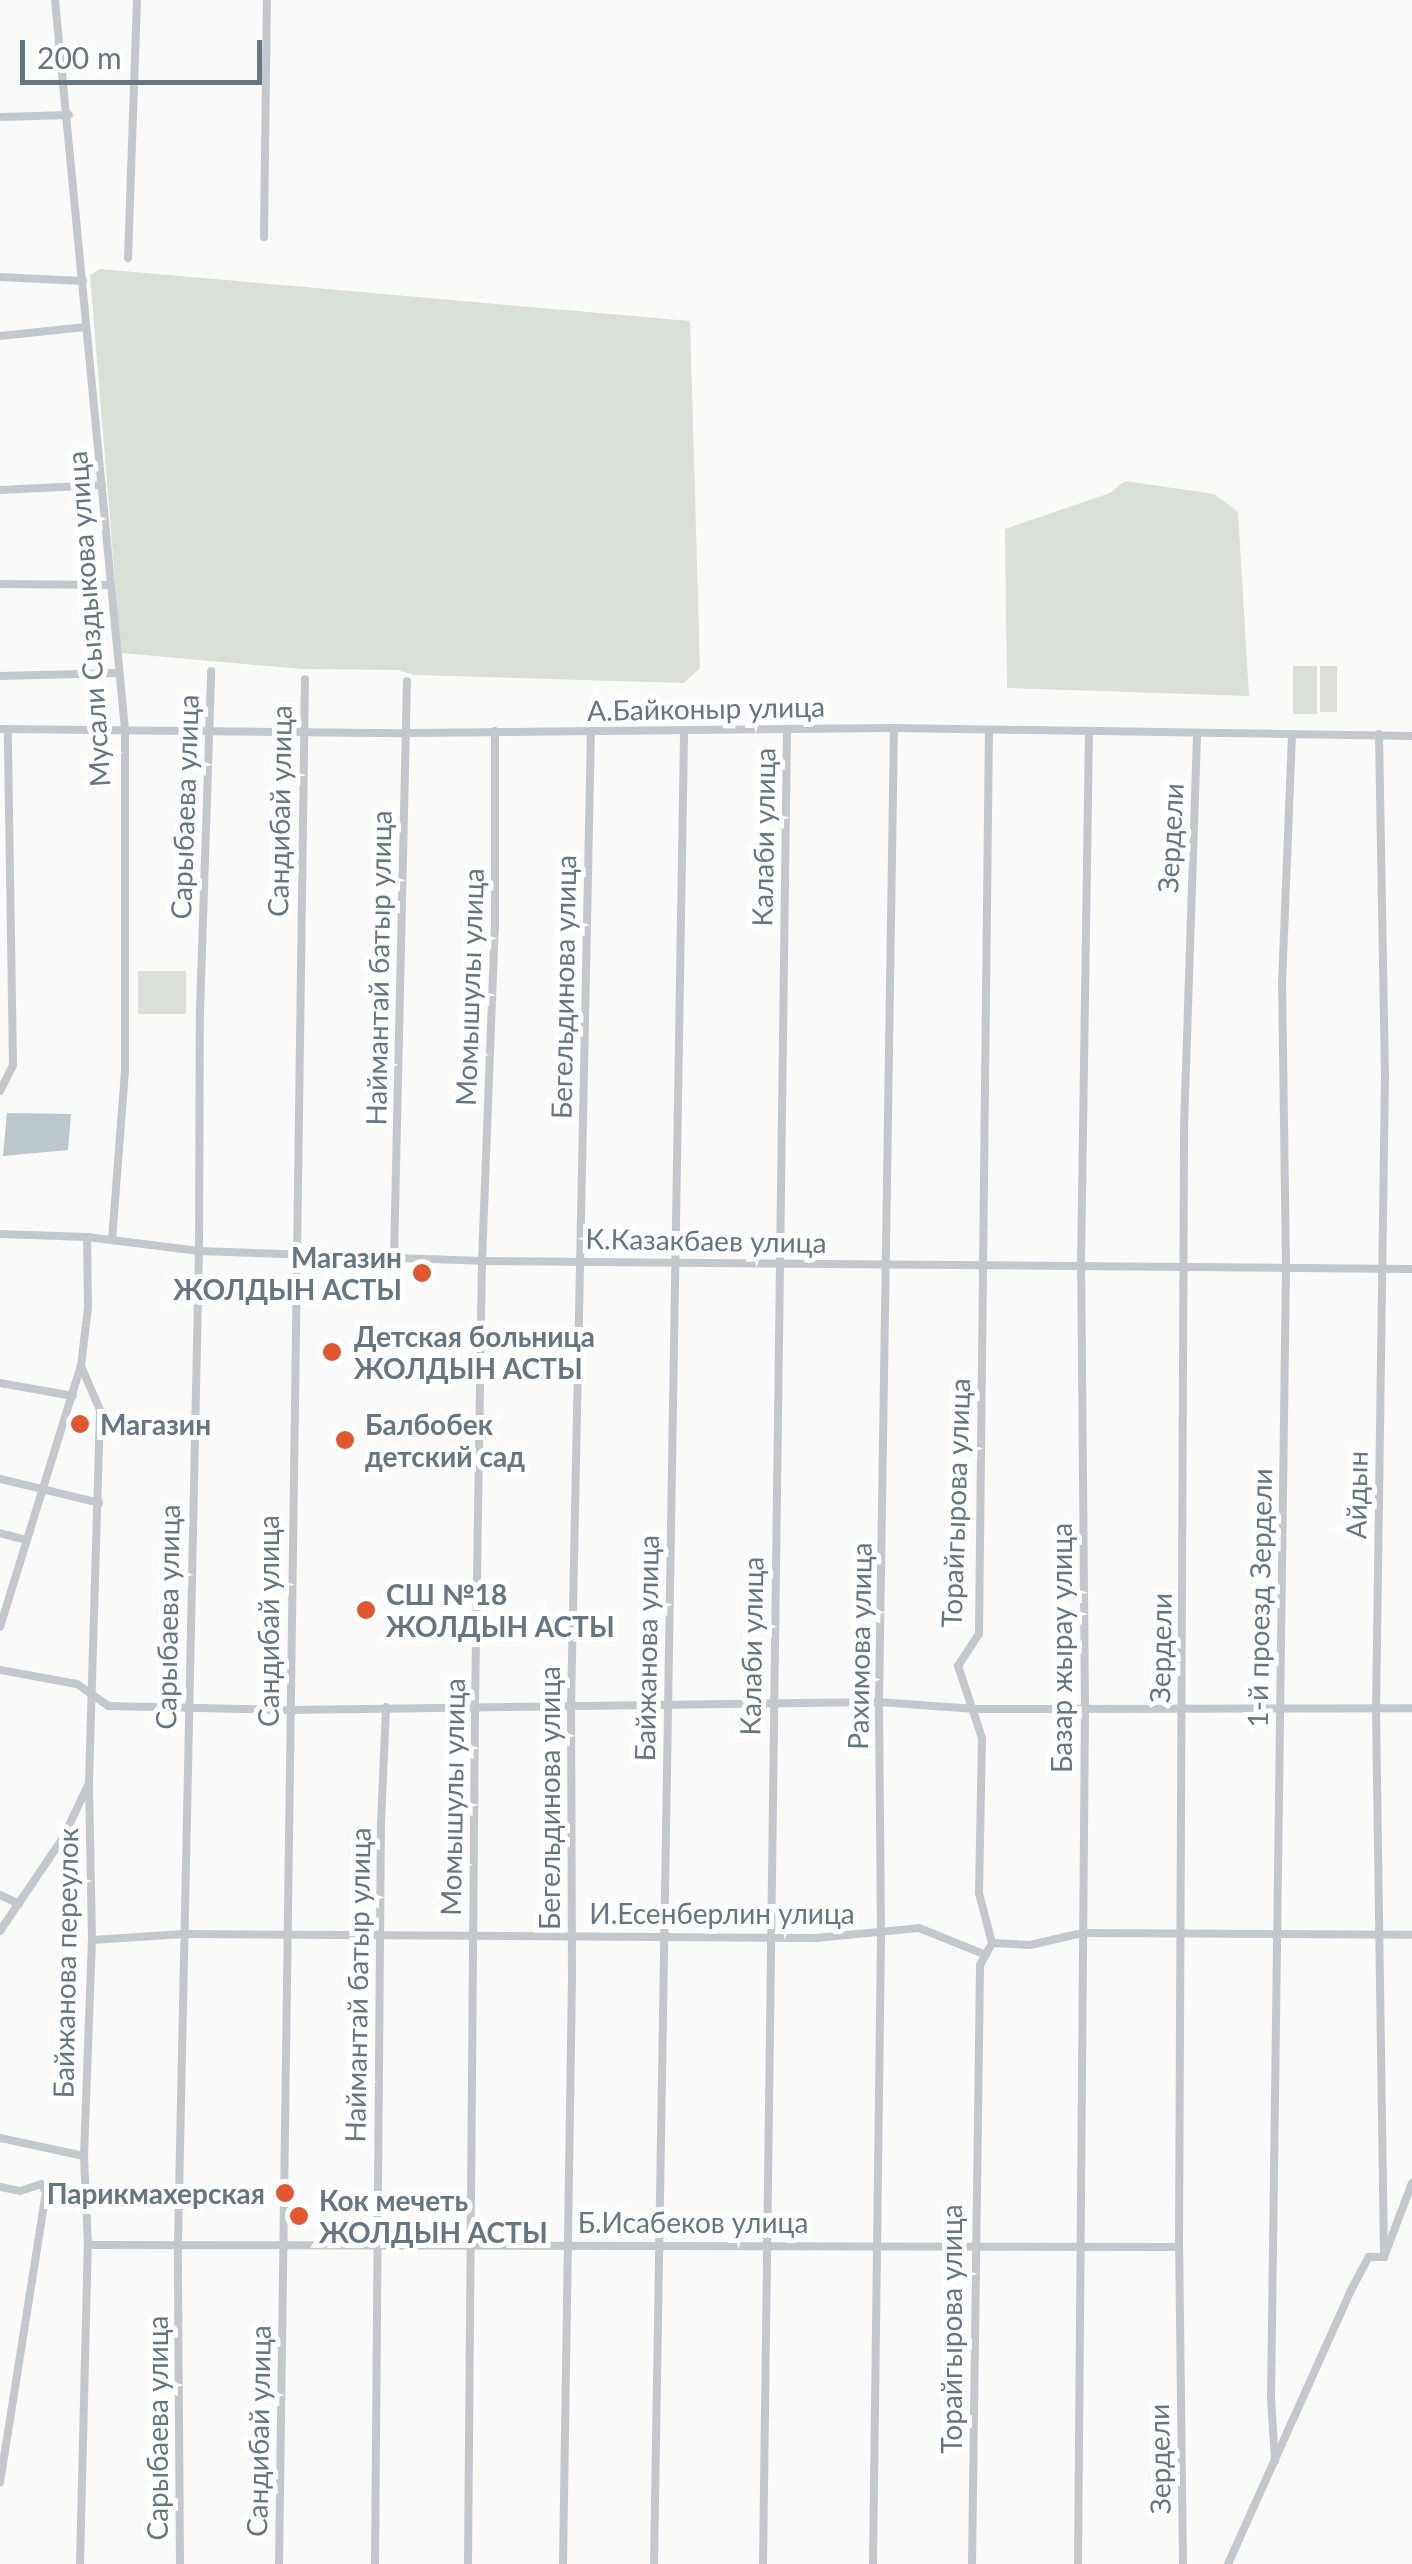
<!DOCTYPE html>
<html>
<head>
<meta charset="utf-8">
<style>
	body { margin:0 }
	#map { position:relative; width:1412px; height:2564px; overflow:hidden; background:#fafaf8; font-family:Lato,sans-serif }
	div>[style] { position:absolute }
	.green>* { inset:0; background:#dadfd7 }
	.water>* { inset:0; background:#bbc7cb }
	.street>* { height:8px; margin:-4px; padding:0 4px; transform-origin:4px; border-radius:4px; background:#c3c8cc }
	.dots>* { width:28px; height:28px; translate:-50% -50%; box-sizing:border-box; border:5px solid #fff; border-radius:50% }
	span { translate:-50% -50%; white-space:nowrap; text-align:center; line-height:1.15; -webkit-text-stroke:10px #fff; paint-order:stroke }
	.street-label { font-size:28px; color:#657683 }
	.poi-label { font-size:28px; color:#657683; font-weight:700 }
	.right { translate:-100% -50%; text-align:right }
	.left { translate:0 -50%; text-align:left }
	.scale { position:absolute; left:20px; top:40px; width:242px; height:45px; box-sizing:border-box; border:5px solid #657683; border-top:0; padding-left:12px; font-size:30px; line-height:35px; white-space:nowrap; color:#657683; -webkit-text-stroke:8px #fff; paint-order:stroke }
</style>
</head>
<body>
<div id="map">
	<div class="green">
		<div style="clip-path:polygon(100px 269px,690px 321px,700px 668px,684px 683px,414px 675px,398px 670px,302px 669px,121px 653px,90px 275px)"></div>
		<div style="clip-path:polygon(1125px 481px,1214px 494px,1238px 512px,1249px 696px,1007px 688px,1005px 529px,1110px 493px)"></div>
		<div style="clip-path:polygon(1293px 666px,1317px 666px,1317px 714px,1293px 714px)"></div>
		<div style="clip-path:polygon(1320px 666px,1337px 666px,1337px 712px,1320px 712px)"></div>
		<div style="clip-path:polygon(138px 971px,186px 971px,186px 1014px,138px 1014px)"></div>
	</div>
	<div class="water">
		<div style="clip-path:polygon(7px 1113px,71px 1114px,68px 1150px,3px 1156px)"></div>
	</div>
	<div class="street">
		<div style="left:55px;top:0;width:732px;rotate:84.52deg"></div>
		<div style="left:125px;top:729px;width:342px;rotate:90deg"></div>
		<div style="left:125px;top:1071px;width:169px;rotate:94.4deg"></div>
		<div style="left:0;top:117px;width:69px;rotate:-1.7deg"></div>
		<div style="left:264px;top:237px;width:237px;rotate:-89.3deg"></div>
		<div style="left:128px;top:258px;width:258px;rotate:-88deg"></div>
		<div style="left:0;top:277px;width:83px;rotate:2.8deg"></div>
		<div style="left:0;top:336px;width:86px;rotate:-6deg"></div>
		<div style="left:0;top:490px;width:102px;rotate:-2.8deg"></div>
		<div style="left:0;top:584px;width:111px;rotate:0.5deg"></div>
		<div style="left:0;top:676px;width:119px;rotate:-1.4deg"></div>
		<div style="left:0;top:729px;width:406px;rotate:0.6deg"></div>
		<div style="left:406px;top:733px;width:488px;rotate:-0.6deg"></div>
		<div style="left:894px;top:728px;width:518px;rotate:0.88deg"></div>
		<div style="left:1379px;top:734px;width:342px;rotate:89deg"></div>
		<div style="left:1385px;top:1076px;width:634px;rotate:90.81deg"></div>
		<div style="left:1376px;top:1710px;width:547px;rotate:89.16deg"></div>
		<div style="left:0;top:1091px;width:29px;rotate:-63deg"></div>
		<div style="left:13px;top:1065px;width:336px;rotate:-90.9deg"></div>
		<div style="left:0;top:1234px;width:87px;rotate:2deg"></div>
		<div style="left:87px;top:1237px;width:113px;rotate:7.1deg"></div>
		<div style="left:199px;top:1251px;width:283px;rotate:2deg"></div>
		<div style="left:482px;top:1261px;width:930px;rotate:0.49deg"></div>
		<div style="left:394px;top:1257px;width:576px;rotate:-88.71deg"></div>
		<div style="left:0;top:1383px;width:74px;rotate:10.1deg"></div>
		<div style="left:0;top:1479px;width:102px;rotate:13.6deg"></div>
		<div style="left:0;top:1533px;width:27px;rotate:15deg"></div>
		<div style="left:0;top:1627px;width:273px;rotate:-72.8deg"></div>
		<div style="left:81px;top:1366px;width:59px;rotate:-83.2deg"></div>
		<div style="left:88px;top:1307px;width:70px;rotate:-90.8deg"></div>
		<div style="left:0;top:1670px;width:78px;rotate:10.3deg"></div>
		<div style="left:77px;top:1684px;width:38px;rotate:35deg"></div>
		<div style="left:108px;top:1706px;width:183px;rotate:1.3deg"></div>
		<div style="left:291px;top:1710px;width:588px;rotate:-0.78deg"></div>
		<div style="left:879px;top:1702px;width:96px;rotate:4.2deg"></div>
		<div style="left:975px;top:1709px;width:437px;rotate:-0.1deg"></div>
		<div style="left:0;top:1895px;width:21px;rotate:25deg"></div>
		<div style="left:0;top:1931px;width:112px;rotate:-55.9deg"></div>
		<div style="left:63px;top:1838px;width:59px;rotate:-64.7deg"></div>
		<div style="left:92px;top:1940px;width:92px;rotate:-3.7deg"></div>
		<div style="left:184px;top:1934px;width:632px;rotate:0.36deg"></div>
		<div style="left:816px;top:1938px;width:103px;rotate:-5.5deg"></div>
		<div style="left:919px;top:1928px;width:72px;rotate:21.9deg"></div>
		<div style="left:992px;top:1943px;width:38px;rotate:3deg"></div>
		<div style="left:1030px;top:1945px;width:53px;rotate:-13deg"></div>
		<div style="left:1082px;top:1933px;width:330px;rotate:0.3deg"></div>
		<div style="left:0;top:2138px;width:86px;rotate:12.1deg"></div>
		<div style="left:0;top:2187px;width:20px;rotate:11deg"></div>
		<div style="left:20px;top:2191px;width:22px;rotate:-18deg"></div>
		<div style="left:41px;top:2184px;width:9px;rotate:58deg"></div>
		<div style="left:46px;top:2192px;width:294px;rotate:99deg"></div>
		<div style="left:88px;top:2245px;width:1091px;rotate:0.11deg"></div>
		<div style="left:1275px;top:2461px;width:62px;rotate:-93.7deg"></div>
		<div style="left:1271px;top:2399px;width:1134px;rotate:-89.24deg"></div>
		<div style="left:1286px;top:1265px;width:281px;rotate:-90.8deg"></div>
		<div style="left:1282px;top:984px;width:248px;rotate:-87.7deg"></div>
		<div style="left:80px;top:2564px;width:319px;rotate:-88.6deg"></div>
		<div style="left:88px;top:2245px;width:89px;rotate:-92.6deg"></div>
		<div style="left:84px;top:2156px;width:216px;rotate:-87.9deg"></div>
		<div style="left:92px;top:1940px;width:158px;rotate:-91.1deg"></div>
		<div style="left:89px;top:1782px;width:372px;rotate:-88.3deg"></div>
		<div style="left:100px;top:1410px;width:48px;rotate:-113.4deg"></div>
		<div style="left:180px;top:2564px;width:321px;rotate:-90.4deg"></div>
		<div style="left:178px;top:2243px;width:992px;rotate:-88.79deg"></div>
		<div style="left:199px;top:1251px;width:241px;rotate:-89.8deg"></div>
		<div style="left:200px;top:1010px;width:339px;rotate:-88.1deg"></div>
		<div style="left:279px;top:2564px;width:1885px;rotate:-89.21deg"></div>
		<div style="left:375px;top:2564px;width:741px;rotate:-89.54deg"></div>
		<div style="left:381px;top:1823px;width:116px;rotate:-87.5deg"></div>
		<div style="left:468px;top:2564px;width:859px;rotate:-89.53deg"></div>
		<div style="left:475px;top:1705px;width:444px;rotate:-89.1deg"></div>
		<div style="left:482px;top:1261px;width:332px;rotate:-87.8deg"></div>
		<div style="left:495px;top:929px;width:198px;rotate:-90deg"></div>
		<div style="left:563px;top:2564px;width:588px;rotate:-89.12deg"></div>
		<div style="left:572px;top:1976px;width:269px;rotate:-90.2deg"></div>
		<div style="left:571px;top:1707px;width:976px;rotate:-88.83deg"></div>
		<div style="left:654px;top:2564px;width:1832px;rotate:-89.06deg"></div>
		<div style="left:763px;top:2564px;width:1834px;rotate:-89.25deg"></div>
		<div style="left:873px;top:2564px;width:630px;rotate:-89.27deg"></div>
		<div style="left:881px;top:1934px;width:232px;rotate:-90.5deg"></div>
		<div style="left:879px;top:1702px;width:974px;rotate:-89.12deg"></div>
		<div style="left:972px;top:2564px;width:599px;rotate:-89.23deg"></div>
		<div style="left:980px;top:1965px;width:25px;rotate:-61deg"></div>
		<div style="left:992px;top:1943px;width:52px;rotate:-104.6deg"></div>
		<div style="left:979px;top:1893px;width:155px;rotate:-88.9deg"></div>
		<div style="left:982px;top:1738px;width:76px;rotate:-108.4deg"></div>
		<div style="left:958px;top:1666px;width:38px;rotate:-57deg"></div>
		<div style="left:979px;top:1634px;width:904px;rotate:-89.37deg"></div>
		<div style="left:1078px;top:2564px;width:857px;rotate:-89.53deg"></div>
		<div style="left:1085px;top:1707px;width:443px;rotate:-90.5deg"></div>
		<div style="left:1081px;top:1264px;width:533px;rotate:-89.14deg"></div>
		<div style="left:1183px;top:2564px;width:317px;rotate:-90.7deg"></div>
		<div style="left:1179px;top:2247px;width:1119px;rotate:-89.74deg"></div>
		<div style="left:1184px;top:1128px;width:394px;rotate:-88.1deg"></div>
		<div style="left:1228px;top:2564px;width:298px;rotate:-65.8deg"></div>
		<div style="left:1350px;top:2292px;width:40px;rotate:-62deg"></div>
		<div style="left:1369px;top:2257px;width:15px"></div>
		<div style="left:1384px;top:2257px;width:79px;rotate:-69.3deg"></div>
	</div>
	<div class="dots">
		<div style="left:422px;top:1273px;background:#e4572e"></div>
		<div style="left:332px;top:1352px;background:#e4572e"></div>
		<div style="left:80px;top:1424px;background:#e4572e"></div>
		<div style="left:345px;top:1440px;background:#e4572e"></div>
		<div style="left:366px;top:1610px;background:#e4572e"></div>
		<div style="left:285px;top:2193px;background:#e4572e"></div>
		<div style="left:299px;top:2216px;background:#e4572e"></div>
	</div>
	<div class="street-label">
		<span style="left:88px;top:619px;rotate:-94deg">Мусали Сыздыкова улица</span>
		<span style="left:706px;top:708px;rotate:-1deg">А.Байконыр улица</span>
		<span style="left:184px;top:807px;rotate:-88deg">Сарыбаева улица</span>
		<span style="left:279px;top:811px;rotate:-89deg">Сандибай улица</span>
		<span style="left:763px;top:837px;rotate:-89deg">Калаби улица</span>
		<span style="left:1170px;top:838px;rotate:-87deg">Зердели</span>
		<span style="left:378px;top:968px;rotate:-89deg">Наймантай батыр улица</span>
		<span style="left:469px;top:987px;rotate:-88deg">Момышулы улица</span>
		<span style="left:563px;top:987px;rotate:-89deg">Бегельдинова улица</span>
		<span style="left:706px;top:1240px;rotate:1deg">К.Казакбаев улица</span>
		<span style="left:1356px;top:1495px;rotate:-89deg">Айдын</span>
		<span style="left:955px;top:1503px;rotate:-88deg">Торайгырова улица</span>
		<span style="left:1259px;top:1598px;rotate:-89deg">1-й проезд Зердели</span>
		<span style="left:167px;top:1617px;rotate:-89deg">Сарыбаева улица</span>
		<span style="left:268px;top:1621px;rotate:-90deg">Сандибай улица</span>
		<span style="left:751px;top:1646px;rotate:-89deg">Калаби улица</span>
		<span style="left:859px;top:1646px;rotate:-89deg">Рахимова улица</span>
		<span style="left:646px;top:1648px;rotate:-89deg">Байжанова улица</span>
		<span style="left:1061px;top:1648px;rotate:-90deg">Базар жырау улица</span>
		<span style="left:1160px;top:1648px;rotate:-89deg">Зердели</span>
		<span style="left:452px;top:1797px;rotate:-89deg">Момышулы улица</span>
		<span style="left:549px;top:1798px;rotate:-90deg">Бегельдинова улица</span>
		<span style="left:722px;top:1913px">И.Есенберлин улица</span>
		<span style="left:65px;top:1963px;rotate:-89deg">Байжанова переулок</span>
		<span style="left:357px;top:1985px;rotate:-89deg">Наймантай батыр улица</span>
		<span style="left:693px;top:2222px">Б.Исабеков улица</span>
		<span style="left:951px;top:2329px;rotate:-90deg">Торайгырова улица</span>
		<span style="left:157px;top:2428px;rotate:-90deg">Сарыбаева улица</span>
		<span style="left:258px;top:2431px;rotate:-89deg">Сандибай улица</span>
		<span style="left:1159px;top:2459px;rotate:-91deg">Зердели</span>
	</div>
	<div class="poi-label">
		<span class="right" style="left:402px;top:1273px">Магазин<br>ЖОЛДЫН АСТЫ</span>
		<span class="left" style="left:354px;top:1352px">Детская больница<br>ЖОЛДЫН АСТЫ</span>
		<span class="left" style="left:100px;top:1424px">Магазин</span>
		<span class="left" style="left:365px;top:1440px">Балбобек<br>детский сад</span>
		<span class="left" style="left:386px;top:1610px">СШ №18<br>ЖОЛДЫН АСТЫ</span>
		<span class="right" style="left:265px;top:2193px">Парикмахерская</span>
		<span class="left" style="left:319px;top:2216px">Кок мечеть<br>ЖОЛДЫН АСТЫ</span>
	</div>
	<div class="scale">200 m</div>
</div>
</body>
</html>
